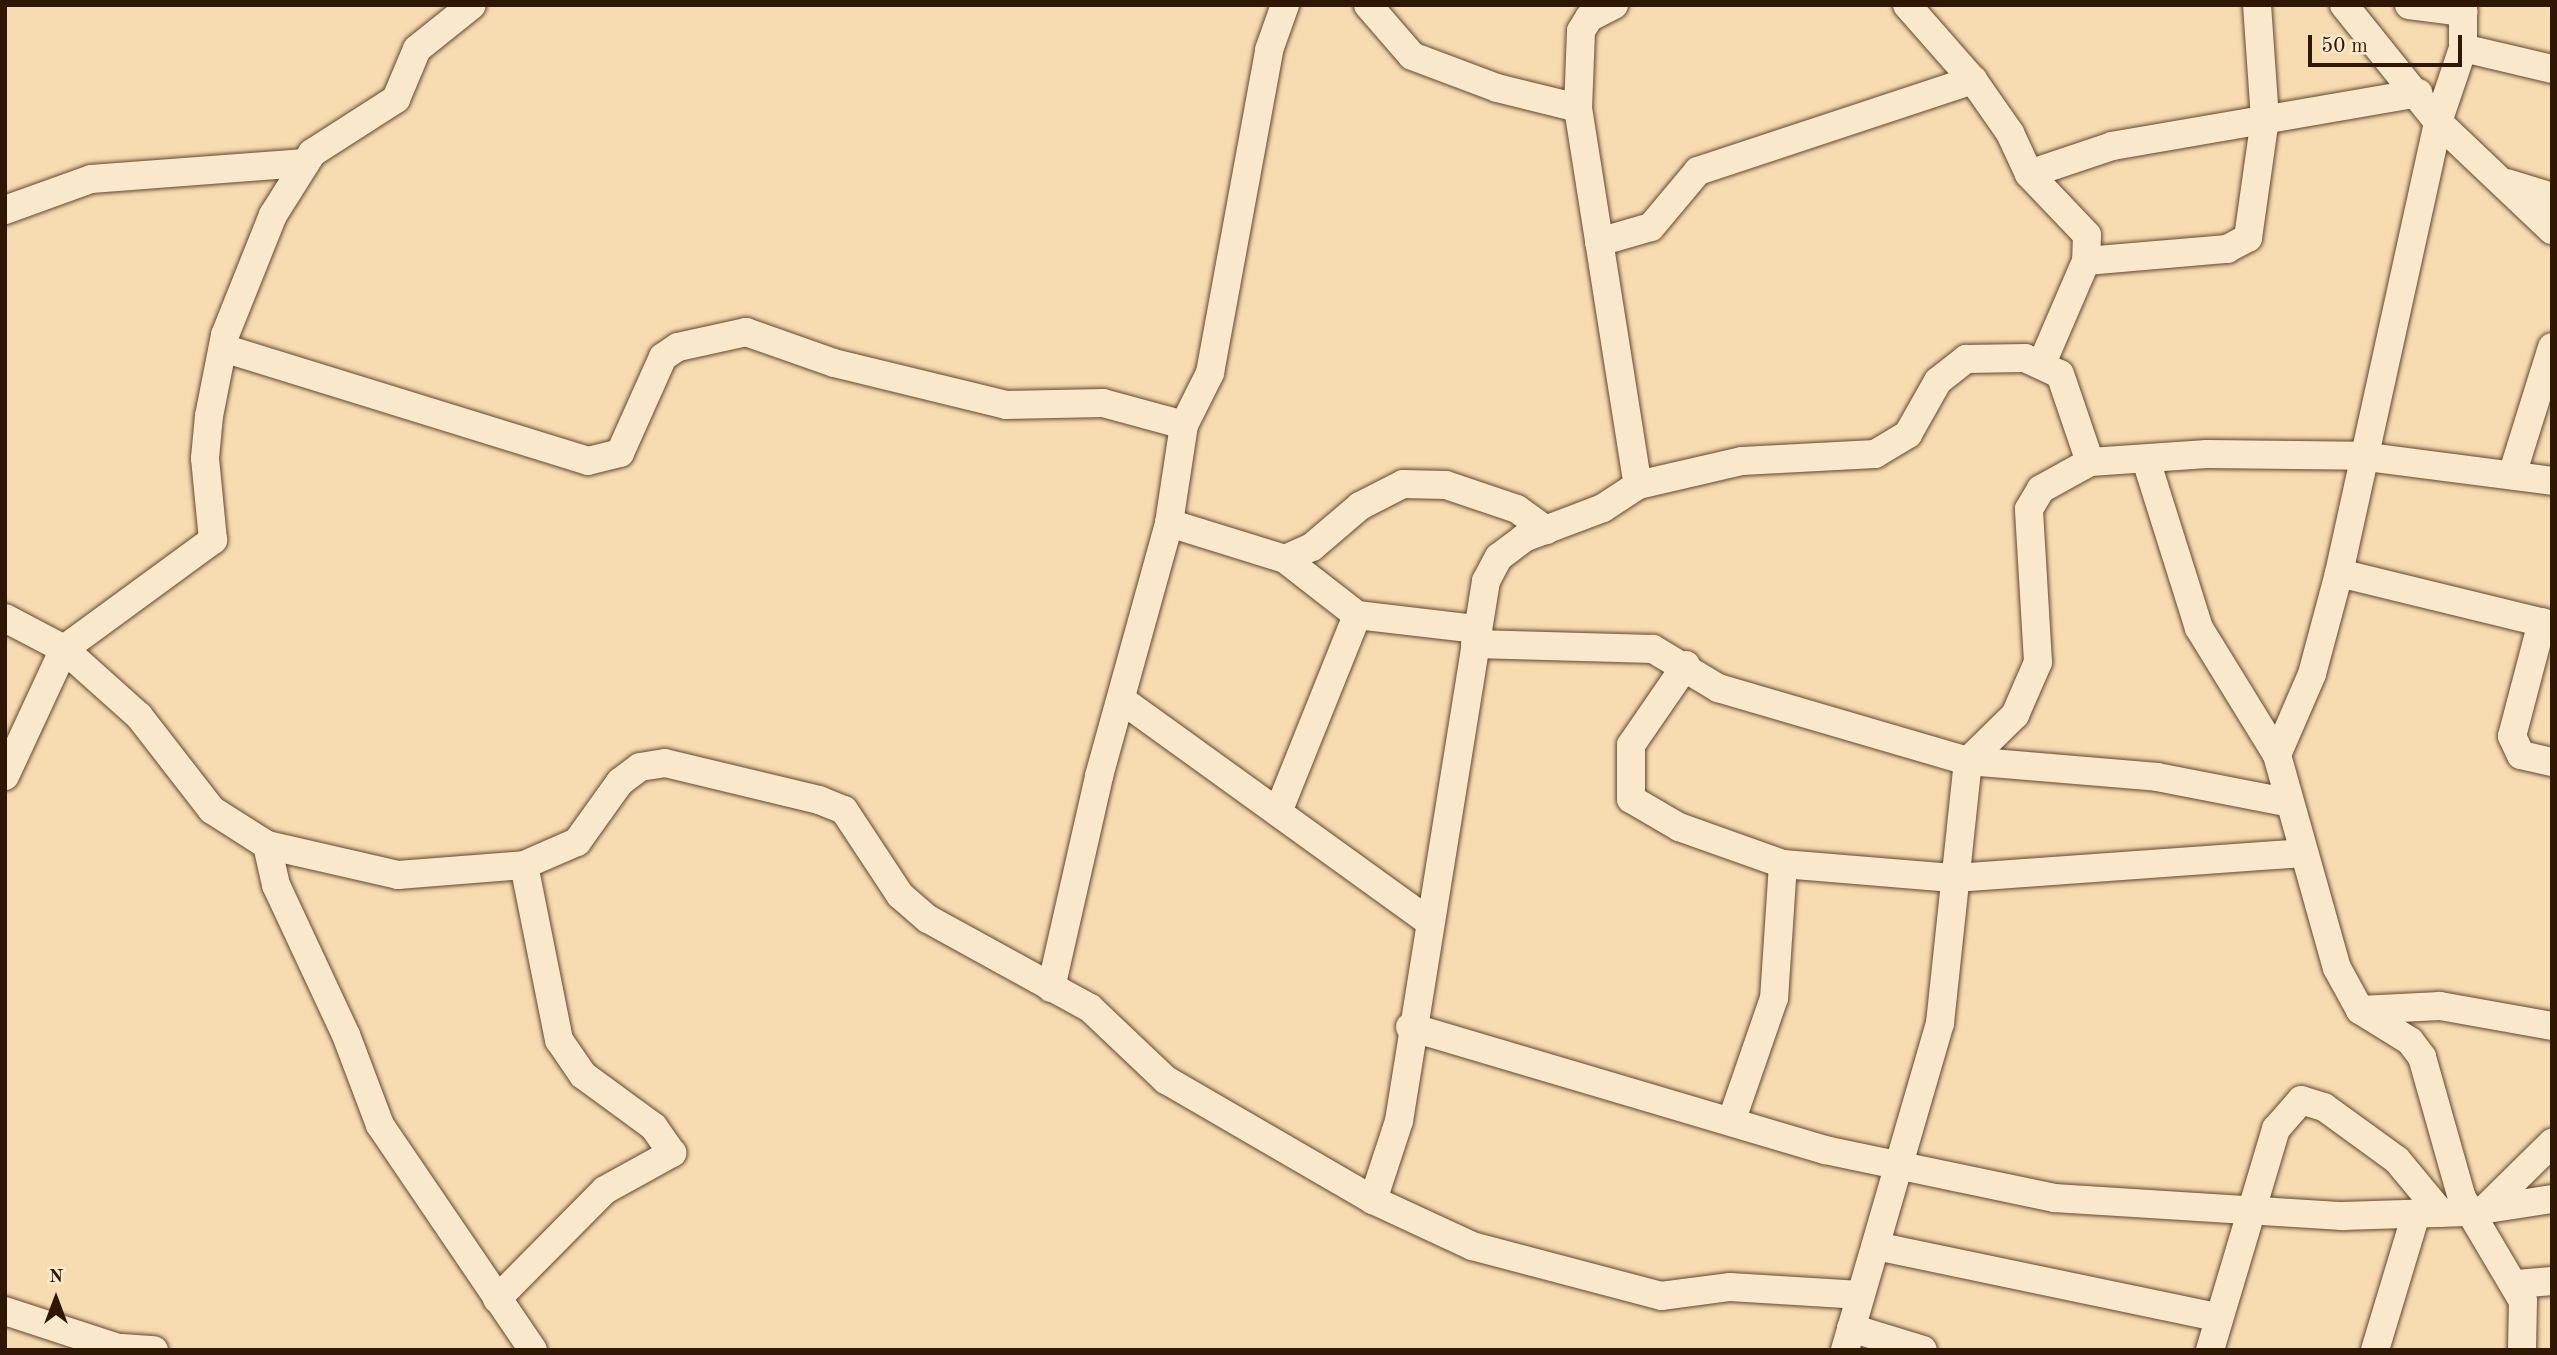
<!DOCTYPE html>
<html>
<head>
<meta charset="utf-8">
<style>
	body { margin:0 }
	#map { position:relative; width:2557px; height:1355px; overflow:hidden; background:#f7dbb1; font-family:"Old Standard TT",serif }
	div>[style] { position:absolute }
	.roads { filter:drop-shadow(0 0 2px #62482e) drop-shadow(0 0 2px #62482e) }
	.minor>* { height:28px; margin:-14px; padding:0 14px; transform-origin:14px; border-radius:14px; background:#fae8cc }
	span { translate:-50% -50%; white-space:nowrap; text-align:center; line-height:1.15; -webkit-text-stroke:5px #fae8cc; paint-order:stroke }
	.frame { position:absolute; inset:0; border:7px solid #301703; pointer-events:none }
	.north { position:absolute; left:21px; top:1264px; width:70px; height:70px; -webkit-text-stroke:5px #fae8cc; paint-order:stroke; rotate:0deg; font-size:19px; font-weight:700; line-height:28px; text-align:center; color:#301703 }
	.north::after { content:''; display:block; margin:auto; width:24px; height:32px; background:#301703; clip-path:polygon(50% 0,100% 100%,50% 72%,0 100%) }
	.scale { position:absolute; left:2308px; top:35px; width:154px; height:32px; box-sizing:border-box; border:4px solid #301703; border-top:0; padding-left:9px; font-size:21px; line-height:24px; white-space:nowrap; color:#301703; -webkit-text-stroke:5px #fae8cc; paint-order:stroke }
</style>
</head>
<body>
<div id="map">
	<div class="roads">
		<div class="minor">
			<div style="left:1368px;top:5px;width:67px;rotate:49.2deg"></div>
			<div style="left:1412px;top:56px;width:91px;rotate:20.6deg"></div>
			<div style="left:1497px;top:88px;width:83px;rotate:13.9deg"></div>
			<div style="left:1614px;top:5px;width:28px;rotate:153deg"></div>
			<div style="left:1589px;top:18px;width:15px;rotate:122deg"></div>
			<div style="left:1581px;top:31px;width:77px;rotate:92.2deg"></div>
			<div style="left:1578px;top:108px;width:382px;rotate:81deg"></div>
			<div style="left:1907px;top:5px;width:100px;rotate:48.7deg"></div>
			<div style="left:1973px;top:80px;width:65px;rotate:55.1deg"></div>
			<div style="left:2010px;top:133px;width:45px;rotate:65.1deg"></div>
			<div style="left:2029px;top:174px;width:84px;rotate:46.4deg"></div>
			<div style="left:2087px;top:235px;width:26px;rotate:92deg"></div>
			<div style="left:2086px;top:261px;width:109px;rotate:113.3deg"></div>
			<div style="left:2344px;top:5px;width:150px;rotate:51.2deg"></div>
			<div style="left:2438px;top:122px;width:157px;rotate:43.5deg"></div>
			<div style="left:2409px;top:5px;width:55px;rotate:7.3deg"></div>
			<div style="left:2463px;top:5px;width:43px;rotate:90deg"></div>
			<div style="left:2463px;top:48px;width:91px;rotate:13.3deg"></div>
			<div style="left:2029px;top:174px;width:88px;rotate:-18.6deg"></div>
			<div style="left:2112px;top:146px;width:311px;rotate:-9.8deg"></div>
			<div style="left:2507px;top:183px;width:47px;rotate:17.3deg"></div>
			<div style="left:5px;top:210px;width:91px;rotate:-19.8deg"></div>
			<div style="left:91px;top:179px;width:215px;rotate:-4.3deg"></div>
			<div style="left:1599px;top:242px;width:54px;rotate:-16.1deg"></div>
			<div style="left:1651px;top:227px;width:73px;rotate:-50deg"></div>
			<div style="left:1698px;top:171px;width:290px;rotate:-18.3deg"></div>
			<div style="left:2086px;top:261px;width:142px;rotate:-4.9deg"></div>
			<div style="left:2227px;top:249px;width:24px;rotate:-28deg"></div>
			<div style="left:2248px;top:238px;width:120px;rotate:-81.9deg"></div>
			<div style="left:2265px;top:119px;width:114px;rotate:-94deg"></div>
			<div style="left:223px;top:348px;width:382px;rotate:17.2deg"></div>
			<div style="left:588px;top:461px;width:33px;rotate:-14deg"></div>
			<div style="left:620px;top:453px;width:105px;rotate:-65.9deg"></div>
			<div style="left:663px;top:357px;width:18px;rotate:-34deg"></div>
			<div style="left:678px;top:347px;width:70px;rotate:-12.4deg"></div>
			<div style="left:746px;top:332px;width:93px;rotate:19.4deg"></div>
			<div style="left:834px;top:363px;width:177px;rotate:13.7deg"></div>
			<div style="left:1006px;top:405px;width:97px;rotate:-1.2deg"></div>
			<div style="left:1103px;top:403px;width:84px;rotate:15.2deg"></div>
			<div style="left:2146px;top:460px;width:176px;rotate:72.5deg"></div>
			<div style="left:2199px;top:628px;width:149px;rotate:58.4deg"></div>
			<div style="left:2277px;top:755px;width:221px;rotate:74.3deg"></div>
			<div style="left:2337px;top:968px;width:48px;rotate:61.3deg"></div>
			<div style="left:2360px;top:1010px;width:59px;rotate:31.8deg"></div>
			<div style="left:2410px;top:1041px;width:20px;rotate:53deg"></div>
			<div style="left:2422px;top:1057px;width:147px;rotate:74.2deg"></div>
			<div style="left:2462px;top:1198px;width:120px;rotate:59.4deg"></div>
			<div style="left:2523px;top:1301px;width:49px;rotate:91.2deg"></div>
			<div style="left:2512px;top:475px;width:134px;rotate:-72.6deg"></div>
			<div style="left:1169px;top:523px;width:121px;rotate:17.2deg"></div>
			<div style="left:1285px;top:559px;width:91px;rotate:37.9deg"></div>
			<div style="left:1357px;top:615px;width:121px;rotate:6.7deg"></div>
			<div style="left:1285px;top:559px;width:30px;rotate:-24deg"></div>
			<div style="left:1312px;top:547px;width:63px;rotate:-40.5deg"></div>
			<div style="left:1360px;top:506px;width:48px;rotate:-27.1deg"></div>
			<div style="left:1403px;top:484px;width:43px;rotate:1.3deg"></div>
			<div style="left:1446px;top:485px;width:75px;rotate:18.7deg"></div>
			<div style="left:1517px;top:509px;width:36px;rotate:36deg"></div>
			<div style="left:2339px;top:573px;width:219px;rotate:13.7deg"></div>
			<div style="left:5px;top:618px;width:67px;rotate:27.7deg"></div>
			<div style="left:64px;top:649px;width:101px;rotate:41.8deg"></div>
			<div style="left:139px;top:716px;width:119px;rotate:52.2deg"></div>
			<div style="left:212px;top:810px;width:65px;rotate:32.5deg"></div>
			<div style="left:267px;top:845px;width:134px;rotate:12.9deg"></div>
			<div style="left:398px;top:875px;width:126px;rotate:-4.5deg"></div>
			<div style="left:524px;top:865px;width:58px;rotate:-23.5deg"></div>
			<div style="left:577px;top:842px;width:74px;rotate:-54.4deg"></div>
			<div style="left:620px;top:782px;width:25px;rotate:-37deg"></div>
			<div style="left:640px;top:767px;width:25px;rotate:-9deg"></div>
			<div style="left:665px;top:763px;width:158px;rotate:13.5deg"></div>
			<div style="left:819px;top:800px;width:27px;rotate:22deg"></div>
			<div style="left:844px;top:810px;width:102px;rotate:56.6deg"></div>
			<div style="left:900px;top:895px;width:37px;rotate:41deg"></div>
			<div style="left:928px;top:919px;width:185px;rotate:28.8deg"></div>
			<div style="left:1090px;top:1008px;width:105px;rotate:43.5deg"></div>
			<div style="left:1166px;top:1080px;width:239px;rotate:30.1deg"></div>
			<div style="left:1373px;top:1200px;width:109px;rotate:24.9deg"></div>
			<div style="left:1472px;top:1246px;width:196px;rotate:14.8deg"></div>
			<div style="left:1661px;top:1296px;width:70px;rotate:-7.4deg"></div>
			<div style="left:1730px;top:1287px;width:131px;rotate:3.5deg"></div>
			<div style="left:2542px;top:622px;width:118px;rotate:104.7deg"></div>
			<div style="left:2512px;top:736px;width:21px;rotate:65deg"></div>
			<div style="left:2521px;top:755px;width:32px;rotate:13deg"></div>
			<div style="left:1475px;top:644px;width:178px;rotate:1.6deg"></div>
			<div style="left:1653px;top:649px;width:76px;rotate:31deg"></div>
			<div style="left:1718px;top:688px;width:260px;rotate:16.3deg"></div>
			<div style="left:1968px;top:761px;width:190px;rotate:4.8deg"></div>
			<div style="left:2157px;top:777px;width:131px;rotate:11deg"></div>
			<div style="left:1686px;top:665px;width:97px;rotate:124.5deg"></div>
			<div style="left:1631px;top:745px;width:54px;rotate:90deg"></div>
			<div style="left:1631px;top:799px;width:56px;rotate:30.3deg"></div>
			<div style="left:1679px;top:827px;width:110px;rotate:19.6deg"></div>
			<div style="left:1783px;top:864px;width:134px;rotate:93.8deg"></div>
			<div style="left:1774px;top:998px;width:131px;rotate:109.1deg"></div>
			<div style="left:1122px;top:700px;width:377px;rotate:35.8deg"></div>
			<div style="left:2277px;top:755px;width:88px;rotate:-66.6deg"></div>
			<div style="left:2312px;top:674px;width:105px;rotate:-75deg"></div>
			<div style="left:2339px;top:573px;width:462px;rotate:-77.6deg"></div>
			<div style="left:2438px;top:122px;width:78px;rotate:-71.3deg"></div>
			<div style="left:5px;top:776px;width:140px;rotate:-65.1deg"></div>
			<div style="left:64px;top:649px;width:185px;rotate:-36.2deg"></div>
			<div style="left:213px;top:540px;width:82px;rotate:-95.6deg"></div>
			<div style="left:205px;top:458px;width:42px;rotate:-84.6deg"></div>
			<div style="left:209px;top:416px;width:83px;rotate:-78.8deg"></div>
			<div style="left:225px;top:335px;width:129px;rotate:-68.2deg"></div>
			<div style="left:273px;top:215px;width:73px;rotate:-57.8deg"></div>
			<div style="left:312px;top:153px;width:100px;rotate:-32.7deg"></div>
			<div style="left:396px;top:99px;width:54px;rotate:-67.2deg"></div>
			<div style="left:417px;top:49px;width:70px;rotate:-38.7deg"></div>
			<div style="left:1278px;top:812px;width:212px;rotate:-68.1deg"></div>
			<div style="left:267px;top:845px;width:41px;rotate:77.3deg"></div>
			<div style="left:276px;top:885px;width:166px;rotate:65deg"></div>
			<div style="left:346px;top:1035px;width:96px;rotate:69.3deg"></div>
			<div style="left:380px;top:1125px;width:272px;rotate:55.8deg"></div>
			<div style="left:1783px;top:864px;width:173px;rotate:4.7deg"></div>
			<div style="left:1955px;top:878px;width:346px;rotate:-4.1deg"></div>
			<div style="left:1051px;top:988px;width:217px;rotate:-77.2deg"></div>
			<div style="left:1099px;top:776px;width:263px;rotate:-74.5deg"></div>
			<div style="left:1169px;top:523px;width:99px;rotate:-81.3deg"></div>
			<div style="left:1184px;top:425px;width:58px;rotate:-63.4deg"></div>
			<div style="left:1210px;top:373px;width:328px;rotate:-79.6deg"></div>
			<div style="left:1269px;top:50px;width:48px;rotate:-70.4deg"></div>
			<div style="left:2360px;top:1010px;width:80px;rotate:-2.9deg"></div>
			<div style="left:2440px;top:1006px;width:114px;rotate:10.1deg"></div>
			<div style="left:1410px;top:1027px;width:433px;rotate:16.5deg"></div>
			<div style="left:1825px;top:1150px;width:234px;rotate:11.8deg"></div>
			<div style="left:2054px;top:1198px;width:289px;rotate:3.6deg"></div>
			<div style="left:2342px;top:1216px;width:126px;rotate:-1.8deg"></div>
			<div style="left:2468px;top:1212px;width:85px;rotate:-8.8deg"></div>
			<div style="left:1373px;top:1200px;width:83px;rotate:-71.8deg"></div>
			<div style="left:1399px;top:1121px;width:547px;rotate:-80.85deg"></div>
			<div style="left:1486px;top:581px;width:27px;rotate:-62deg"></div>
			<div style="left:1499px;top:557px;width:31px;rotate:-37deg"></div>
			<div style="left:1524px;top:538px;width:85px;rotate:-20.8deg"></div>
			<div style="left:1603px;top:508px;width:42px;rotate:-33.3deg"></div>
			<div style="left:1638px;top:485px;width:107px;rotate:-13deg"></div>
			<div style="left:1742px;top:461px;width:133px;rotate:-3deg"></div>
			<div style="left:1875px;top:454px;width:39px;rotate:-31deg"></div>
			<div style="left:1908px;top:434px;width:61px;rotate:-60.5deg"></div>
			<div style="left:1938px;top:381px;width:36px;rotate:-38deg"></div>
			<div style="left:1966px;top:359px;width:59px;rotate:-1deg"></div>
			<div style="left:2025px;top:358px;width:38px;rotate:25deg"></div>
			<div style="left:2060px;top:374px;width:93px;rotate:71.2deg"></div>
			<div style="left:2090px;top:462px;width:117px;rotate:-3.9deg"></div>
			<div style="left:2207px;top:454px;width:153px;rotate:0.7deg"></div>
			<div style="left:2360px;top:456px;width:194px;rotate:7.4deg"></div>
			<div style="left:2486px;top:1208px;width:93px;rotate:-44.6deg"></div>
			<div style="left:1876px;top:1246px;width:347px;rotate:11.8deg"></div>
			<div style="left:2517px;top:1284px;width:35px;rotate:-5deg"></div>
			<div style="left:497px;top:1299px;width:153px;rotate:-45.3deg"></div>
			<div style="left:605px;top:1190px;width:77px;rotate:-28.9deg"></div>
			<div style="left:672px;top:1153px;width:32px;rotate:-125deg"></div>
			<div style="left:654px;top:1127px;width:88px;rotate:-143.8deg"></div>
			<div style="left:583px;top:1075px;width:42px;rotate:-124.4deg"></div>
			<div style="left:559px;top:1040px;width:178px;rotate:-101.3deg"></div>
			<div style="left:5px;top:1311px;width:125px;rotate:18.1deg"></div>
			<div style="left:1851px;top:1328px;width:75px;rotate:17deg"></div>
			<div style="left:122px;top:1348px;width:32px;rotate:4deg"></div>
			<div style="left:1845px;top:1350px;width:341px;rotate:-73.8deg"></div>
			<div style="left:1940px;top:1023px;width:263px;rotate:-83.9deg"></div>
			<div style="left:1968px;top:761px;width:66px;rotate:-44.4deg"></div>
			<div style="left:2015px;top:715px;width:58px;rotate:-66.5deg"></div>
			<div style="left:2038px;top:662px;width:153px;rotate:-93.4deg"></div>
			<div style="left:2029px;top:509px;width:23px;rotate:-59deg"></div>
			<div style="left:2041px;top:489px;width:56px;rotate:-28.9deg"></div>
			<div style="left:2210px;top:1350px;width:231px;rotate:-73.4deg"></div>
			<div style="left:2276px;top:1129px;width:38px;rotate:-49deg"></div>
			<div style="left:2301px;top:1100px;width:24px;rotate:17deg"></div>
			<div style="left:2324px;top:1107px;width:90px;rotate:36deg"></div>
			<div style="left:2397px;top:1160px;width:69px;rotate:50.3deg"></div>
			<div style="left:2375px;top:1350px;width:142px;rotate:-73.2deg"></div>
		</div>
	</div>
	<div class="frame"></div>
	<div class="north">N</div>
	<div class="scale">50 m</div>
</div>
</body>
</html>
